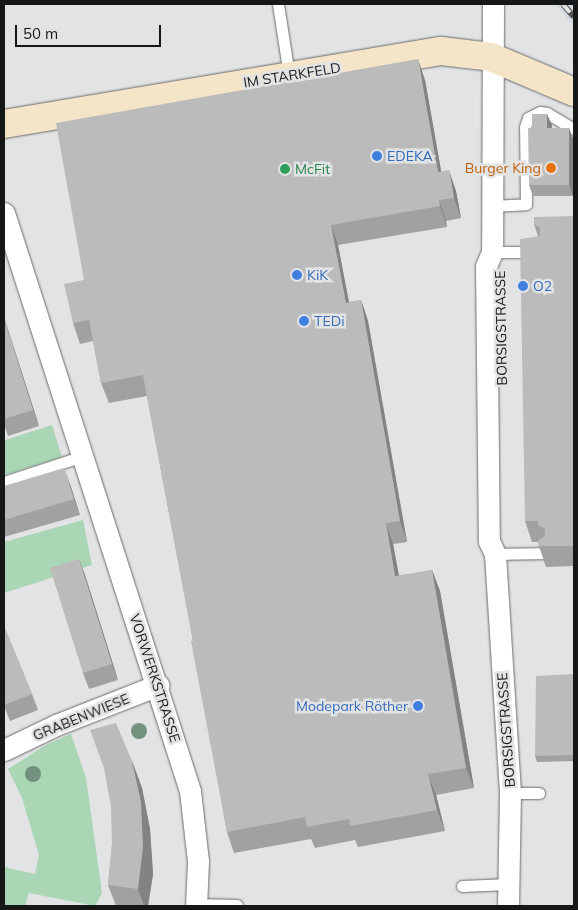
<!DOCTYPE html>
<html>
<head>
<meta charset="utf-8">
<style>
	body { margin:0 }
	#map { position:relative; width:578px; height:910px; overflow:hidden; background:#e2e3e4; font-family:Mulish,sans-serif }
	div>[style] { position:absolute }
	.built>* { inset:0; background:#d3d9e1 }
	.green>* { inset:0; background:#aad6b5 }
	.roads { filter:drop-shadow(0 0 1px #6a6b6c) drop-shadow(0 0 1px #6a6b6c) }
	.lane>* { height:11px; margin:-5.5px; padding:0 5.5px; transform-origin:5.5px; border-radius:5.5px; background:#fff }
	.street>* { height:21px; margin:-10.5px; padding:0 10.5px; transform-origin:10.5px; border-radius:10.5px; background:#fff }
	.secondary>* { height:28px; margin:-14px; padding:0 14px; transform-origin:14px; border-radius:14px; background:#f4e5c8 }
	.rail>* { height:5.5px; margin-top:-2.75px; transform-origin:0; background:repeating-linear-gradient(90deg,#e2e3e4 0 11px,#515252 0 22px); box-sizing:border-box; border-block:1px solid #515252 }
	.trees>* { width:16px; height:16px; margin:-8px; border-radius:50%; background:#72917e }
	.wall>* { inset:0; background:#a2a1a2 }
	.shaded-wall>* { inset:0; background:#848384 }
	.building>* { inset:0; background:#bcbbbc }
	.dots>* { width:14px; height:14px; translate:-50% -50%; box-sizing:border-box; border:2px solid #e2e3e4; border-radius:50% }
	span { translate:-50% -50%; white-space:nowrap; text-align:center; line-height:1.15; -webkit-text-stroke:5px #e2e3e4; paint-order:stroke }
	.street-label { font-size:14px; color:#161717 }
	.shop-label { font-size:14px; color:#366cbe }
	.left { translate:0 -50%; text-align:left }
	.right { translate:-100% -50%; text-align:right }
	.food-label { font-size:14px; color:#c56008 }
	.leisure-label { font-size:14px; color:#27864d }
	.frame { position:absolute; inset:0; border:5px solid #161717; pointer-events:none }
	.scale { position:absolute; left:15px; top:25px; width:146px; height:22px; box-sizing:border-box; border:2px solid #161717; border-top:0; padding-left:6px; font-size:15px; line-height:18px; white-space:nowrap; color:#161717; -webkit-text-stroke:4px #e2e3e4; paint-order:stroke }
</style>
</head>
<body>
<div id="map">
	<div class="built">
		<div style="clip-path:polygon(555px 4px,574px 4px,574px 26px)"></div>
	</div>
	<div class="green">
		<div style="clip-path:polygon(52px 425px,62px 457px,4px 475px,4px 436px,5px 440px)"></div>
		<div style="clip-path:polygon(83px 520px,92px 565px,4px 593px,4px 542px)"></div>
		<div style="clip-path:polygon(71px 734px,86px 778px,102px 893px,95px 906px,29px 893px,25px 906px,4px 906px,4px 867px,35px 874px,39px 855px,22px 798px,8px 769px,46px 745px)"></div>
	</div>
	<div class="roads">
		<div class="lane">
			<div style="left:278px;top:4px;width:72px;rotate:81.2deg"></div>
			<div style="left:491px;top:206px;width:35px;rotate:-3deg"></div>
			<div style="left:526px;top:204px;width:77px;rotate:-90.7deg"></div>
			<div style="left:525px;top:127px;width:9px;rotate:-72deg"></div>
			<div style="left:528px;top:118px;width:13px;rotate:-27deg"></div>
			<div style="left:540px;top:112px;width:7px;rotate:8deg"></div>
			<div style="left:547px;top:113px;width:31px;rotate:31deg"></div>
			<div style="left:492px;top:252px;width:43px"></div>
			<div style="left:4px;top:482px;width:83px;rotate:-18.2deg"></div>
			<div style="left:495px;top:554px;width:51px;rotate:-1.1deg"></div>
			<div style="left:510px;top:793px;width:29px"></div>
			<div style="left:462px;top:886px;width:47px;rotate:-2.4deg"></div>
			<div style="left:196px;top:904px;width:41px;rotate:1.4deg"></div>
		</div>
		<div class="street">
			<div style="left:493px;top:4px;width:248px;rotate:90.2deg"></div>
			<div style="left:492px;top:252px;width:15px;rotate:113deg"></div>
			<div style="left:486px;top:266px;width:275px;rotate:89.4deg"></div>
			<div style="left:489px;top:541px;width:14px;rotate:65deg"></div>
			<div style="left:495px;top:554px;width:239px;rotate:86.4deg"></div>
			<div style="left:510px;top:793px;width:113px;rotate:91deg"></div>
			<div style="left:4px;top:213px;width:607px;rotate:72.16deg"></div>
			<div style="left:190px;top:791px;width:70px;rotate:83.5deg"></div>
			<div style="left:198px;top:861px;width:45px;rotate:92.5deg"></div>
			<div style="left:4px;top:750px;width:58px;rotate:-25.7deg"></div>
			<div style="left:56px;top:725px;width:110px;rotate:-21.4deg"></div>
		</div>
		<div class="secondary">
			<div style="left:4px;top:124px;width:443px;rotate:-9.5deg"></div>
			<div style="left:441px;top:51px;width:50px;rotate:6.8deg"></div>
			<div style="left:491px;top:57px;width:90px;rotate:22.9deg"></div>
		</div>
	</div>
	<div class="rail">
		<div style="left:563px;top:4px;width:17px;rotate:50deg"></div>
	</div>
	<div class="trees">
		<div style="left:139px;top:731px"></div>
		<div style="left:33px;top:774px"></div>
	</div>
	<div class="wall">
		<div style="clip-path:polygon(425px 80px,441px 171px,456px 191px,461px 218px,446px 221px,447px 227px,338px 245px,349px 302px,361px 300px,368px 321px,407px 542px,393px 544px,399px 576px,432px 570px,440px 591px,474px 788px,436px 795px,445px 831px,358px 847px,355px 840px,315px 848px,311px 839px,234px 853px,227px 832px,193px 641px,147px 396px,109px 403px,101px 383px,93px 341px,80px 344px,73px 323px,84px 280px)"></div>
		<div style="clip-path:polygon(552px 125px,552px 128px,569px 128px,573px 139px,573px 196px,533px 196px,529px 185px)"></div>
		<div style="clip-path:polygon(574px 216px,574px 566px,546px 567px,539px 546px,538px 542px,532px 542px,525px 521px,538px 236px,534px 224px)"></div>
		<div style="clip-path:polygon(4px 317px,39px 426px,8px 436px,4px 424px)"></div>
		<div style="clip-path:polygon(70px 484px,80px 515px,4px 537px,4px 486px)"></div>
		<div style="clip-path:polygon(79px 559px,85px 575px,118px 680px,89px 689px,83px 673px)"></div>
		<div style="clip-path:polygon(4px 626px,32px 694px,38px 710px,10px 721px,4px 706px)"></div>
		<div style="clip-path:polygon(574px 674px,574px 761px,537px 762px,535px 756px)"></div>
		<div style="clip-path:polygon(132px 761px,142px 788px,150px 829px,153px 874px,148px 906px,116px 906px,108px 885px,112px 845px)"></div>
	</div>
	<div class="shaded-wall">
		<div style="clip-path:polygon(418px 59px,425px 80px,445px 193px,438px 172px)"></div>
		<div style="clip-path:polygon(547px 114px,552px 125px,552px 139px,547px 128px)"></div>
		<div style="clip-path:polygon(569px 128px,573px 139px,573px 196px,569px 185px)"></div>
		<div style="clip-path:polygon(449px 170px,456px 191px,461px 218px,454px 198px)"></div>
		<div style="clip-path:polygon(439px 200px,446px 221px,447px 227px,440px 206px)"></div>
		<div style="clip-path:polygon(331px 225px,338px 245px,353px 324px,346px 303px)"></div>
		<div style="clip-path:polygon(361px 300px,368px 321px,407px 542px,400px 521px)"></div>
		<div style="clip-path:polygon(4px 317px,39px 426px,33px 410px)"></div>
		<div style="clip-path:polygon(64px 468px,70px 484px,80px 515px,74px 499px)"></div>
		<div style="clip-path:polygon(386px 523px,393px 544px,403px 597px,395px 576px)"></div>
		<div style="clip-path:polygon(79px 559px,85px 575px,118px 680px,112px 664px)"></div>
		<div style="clip-path:polygon(432px 570px,440px 591px,474px 788px,466px 768px)"></div>
		<div style="clip-path:polygon(132px 761px,142px 788px,150px 829px,153px 874px,148px 906px,144px 906px,138px 889px)"></div>
		<div style="clip-path:polygon(428px 774px,436px 795px,445px 831px,437px 810px)"></div>
	</div>
	<div class="building">
		<div style="clip-path:polygon(418px 59px,438px 172px,449px 170px,454px 198px,439px 200px,440px 206px,331px 225px,346px 303px,361px 300px,400px 521px,386px 523px,395px 576px,432px 570px,466px 768px,428px 774px,437px 810px,350px 826px,349px 819px,307px 827px,305px 817px,227px 832px,191px 641px,193px 641px,143px 375px,101px 383px,89px 320px,73px 323px,64px 284px,84px 280px,56px 123px)"></div>
		<div style="clip-path:polygon(532px 114px,547px 114px,547px 128px,569px 128px,569px 185px,529px 185px,528px 128px,532px 128px)"></div>
		<div style="clip-path:polygon(574px 216px,574px 546px,539px 546px,538px 540px,545px 536px,545px 529px,538px 525px,538px 521px,525px 521px,520px 239px,540px 236px,540px 228px,534px 224px,534px 217px)"></div>
		<div style="clip-path:polygon(4px 319px,33px 410px,4px 419px)"></div>
		<div style="clip-path:polygon(64px 468px,74px 499px,4px 520px,4px 486px)"></div>
		<div style="clip-path:polygon(79px 559px,112px 664px,83px 673px,50px 568px)"></div>
		<div style="clip-path:polygon(4px 626px,32px 694px,4px 705px)"></div>
		<div style="clip-path:polygon(574px 674px,574px 755px,535px 756px,536px 676px)"></div>
		<div style="clip-path:polygon(116px 723px,132px 761px,141px 802px,143px 847px,138px 889px,108px 885px,112px 845px,111px 807px,104px 768px,90px 730px)"></div>
	</div>
	<div class="dots">
		<div style="left:377px;top:156px;background:#3f7fe0"></div>
		<div style="left:551px;top:168px;background:#e8710a"></div>
		<div style="left:285px;top:169px;background:#2e9e5b"></div>
		<div style="left:297px;top:275px;background:#3f7fe0"></div>
		<div style="left:523px;top:286px;background:#3f7fe0"></div>
		<div style="left:304px;top:321px;background:#3f7fe0"></div>
		<div style="left:418px;top:706px;background:#3f7fe0"></div>
	</div>
	<div class="street-label">
		<span style="left:292px;top:75px;rotate:-9deg">IM STARKFELD</span>
		<span style="left:501px;top:328px;rotate:-91deg">BORSIGSTRASSE</span>
		<span style="left:155px;top:678px;rotate:72deg">VORWERKSTRASSE</span>
		<span style="left:81px;top:717px;rotate:-22deg">GRABENWIESE</span>
		<span style="left:506px;top:730px;rotate:-94deg">BORSIGSTRASSE</span>
	</div>
	<div class="shop-label">
		<span class="left" style="left:387px;top:156px">EDEKA</span>
		<span class="left" style="left:307px;top:275px">KiK</span>
		<span class="left" style="left:533px;top:286px">O2</span>
		<span class="left" style="left:314px;top:321px">TEDi</span>
		<span class="right" style="left:408px;top:706px">Modepark Röther</span>
	</div>
	<div class="food-label">
		<span class="right" style="left:541px;top:168px">Burger King</span>
	</div>
	<div class="leisure-label">
		<span class="left" style="left:295px;top:169px">McFit</span>
	</div>
	<div class="frame"></div>
	<div class="scale">50 m</div>
</div>
</body>
</html>
